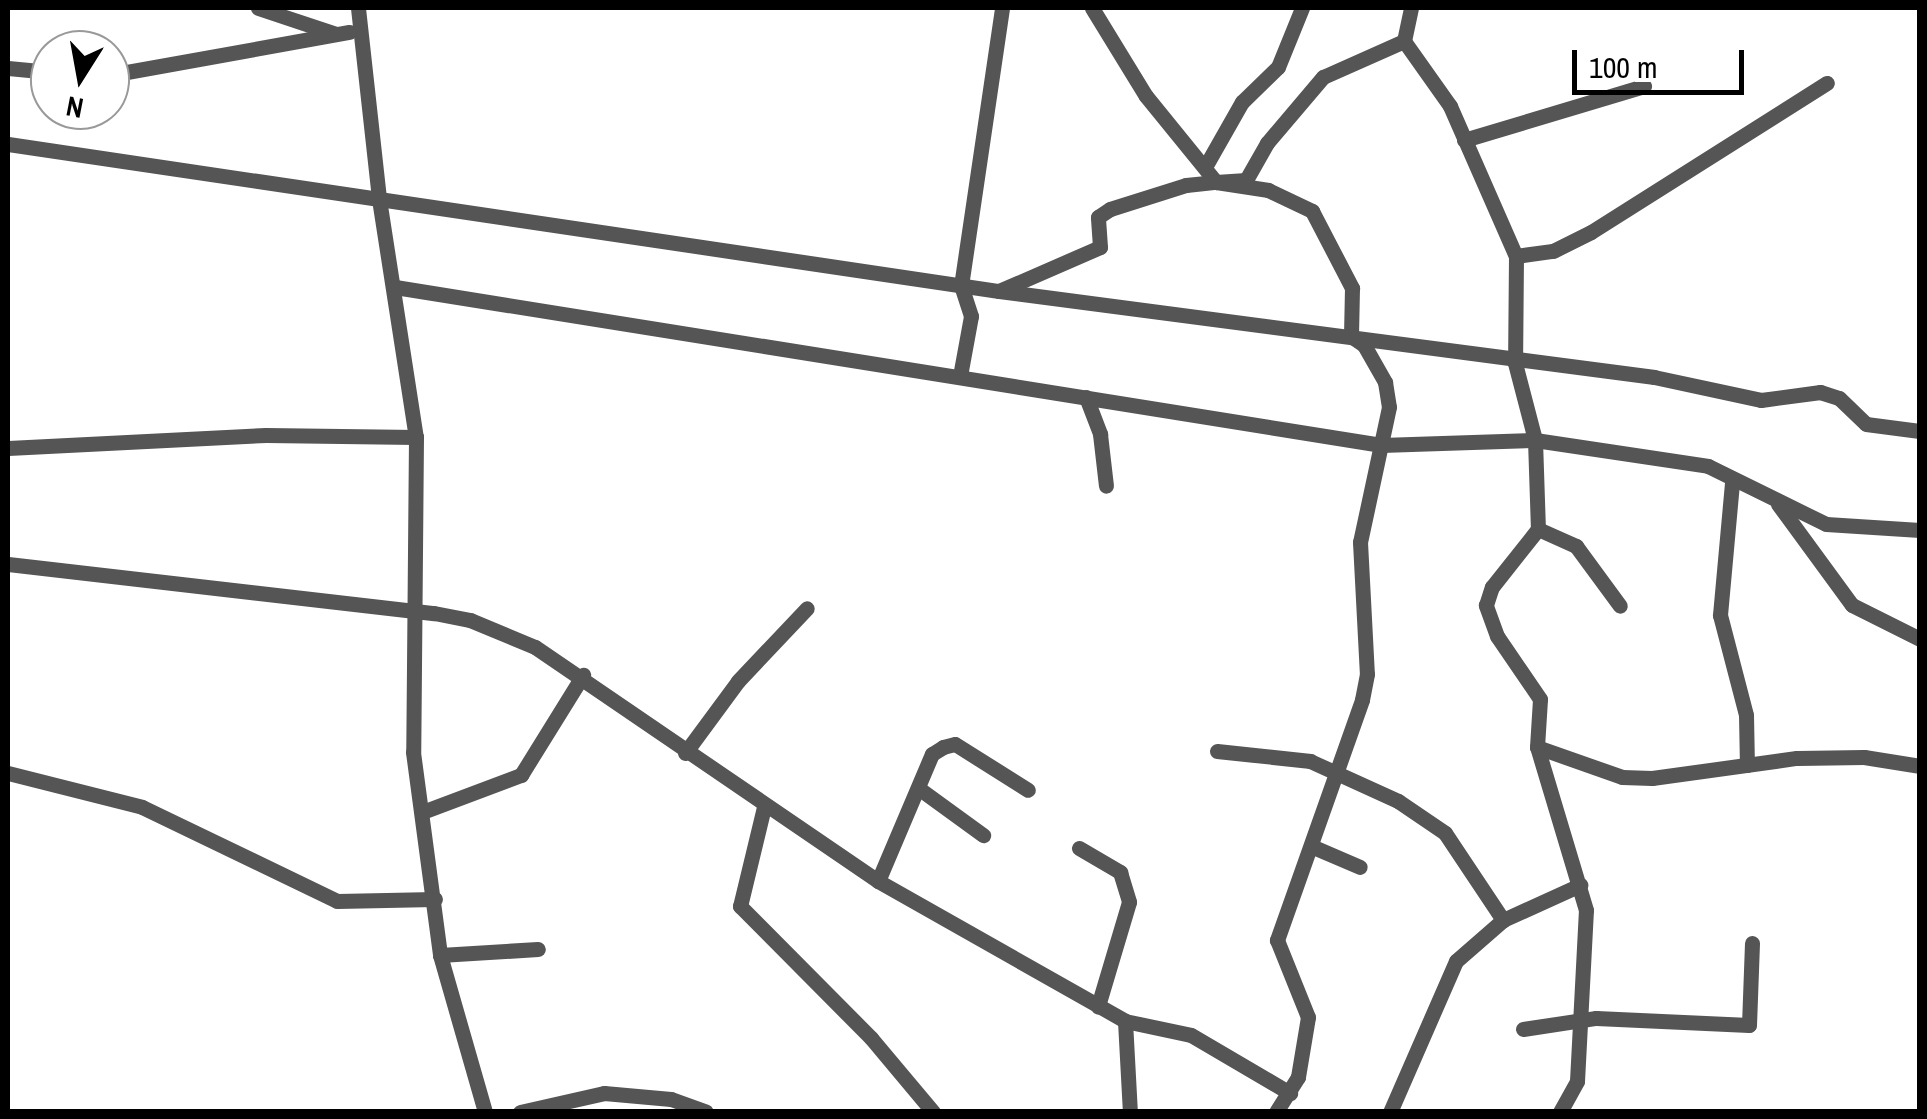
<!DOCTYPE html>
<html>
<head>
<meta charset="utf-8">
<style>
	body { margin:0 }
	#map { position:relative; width:1927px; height:1119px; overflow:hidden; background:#fff; font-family:"Archivo Narrow",sans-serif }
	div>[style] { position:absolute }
	.minor>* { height:15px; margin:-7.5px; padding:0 7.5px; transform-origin:7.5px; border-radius:7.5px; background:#555 }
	span { translate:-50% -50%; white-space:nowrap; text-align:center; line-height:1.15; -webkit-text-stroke:8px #fff; paint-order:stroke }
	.frame { position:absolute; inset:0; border:10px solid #000; pointer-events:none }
	.north { position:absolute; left:30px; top:30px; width:100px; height:100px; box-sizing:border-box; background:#fff; border:2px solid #999; border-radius:50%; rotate:191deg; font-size:28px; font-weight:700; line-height:40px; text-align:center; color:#000 }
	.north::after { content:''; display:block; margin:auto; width:35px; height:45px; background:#000; clip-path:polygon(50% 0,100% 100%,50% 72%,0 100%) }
	.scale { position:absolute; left:1572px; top:50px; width:172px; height:45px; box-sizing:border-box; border:5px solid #000; border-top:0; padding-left:12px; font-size:30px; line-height:35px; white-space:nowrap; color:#000; -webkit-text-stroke:8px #fff; paint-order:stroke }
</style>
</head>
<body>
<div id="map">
	<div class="minor">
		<div style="left:258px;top:8px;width:82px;rotate:18.4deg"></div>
		<div style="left:358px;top:8px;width:192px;rotate:83.7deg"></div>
		<div style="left:379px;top:199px;width:241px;rotate:81.2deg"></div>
		<div style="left:416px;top:437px;width:315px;rotate:90.5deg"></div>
		<div style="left:413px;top:752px;width:205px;rotate:82.4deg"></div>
		<div style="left:440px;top:955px;width:163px;rotate:74deg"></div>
		<div style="left:1092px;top:8px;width:103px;rotate:58.5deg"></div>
		<div style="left:1146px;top:96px;width:111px;rotate:50.9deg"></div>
		<div style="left:1216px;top:182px;width:30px;rotate:-4deg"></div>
		<div style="left:1246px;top:180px;width:43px;rotate:-60.4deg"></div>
		<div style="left:1267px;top:143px;width:87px;rotate:-49.7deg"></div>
		<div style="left:1323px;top:77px;width:89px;rotate:-24deg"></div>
		<div style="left:1404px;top:41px;width:34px;rotate:-78deg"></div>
		<div style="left:1404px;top:41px;width:80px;rotate:54.7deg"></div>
		<div style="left:1450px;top:106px;width:164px;rotate:66.3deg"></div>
		<div style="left:1516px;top:256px;width:107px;rotate:90.5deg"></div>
		<div style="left:1515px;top:363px;width:80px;rotate:75.4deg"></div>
		<div style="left:1535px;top:440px;width:89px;rotate:88.1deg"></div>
		<div style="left:8px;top:68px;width:42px;rotate:5.4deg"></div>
		<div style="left:110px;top:75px;width:243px;rotate:-10.2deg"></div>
		<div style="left:1464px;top:140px;width:188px;rotate:-16.7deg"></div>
		<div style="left:8px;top:144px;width:1002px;rotate:8.44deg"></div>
		<div style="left:999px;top:291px;width:110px;rotate:-23.5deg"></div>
		<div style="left:1100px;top:247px;width:30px;rotate:-94deg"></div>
		<div style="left:1098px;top:217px;width:14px;rotate:-34deg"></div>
		<div style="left:1110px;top:209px;width:80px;rotate:-17.5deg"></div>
		<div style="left:1186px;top:185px;width:30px;rotate:-6deg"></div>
		<div style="left:1216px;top:182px;width:53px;rotate:8.7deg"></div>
		<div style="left:1268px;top:190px;width:49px;rotate:25.5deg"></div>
		<div style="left:1312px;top:211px;width:87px;rotate:62.5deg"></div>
		<div style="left:1352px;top:288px;width:48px;rotate:91.2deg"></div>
		<div style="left:1351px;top:336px;width:16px;rotate:35deg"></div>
		<div style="left:1364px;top:345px;width:43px;rotate:60.4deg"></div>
		<div style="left:1385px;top:382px;width:25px;rotate:81deg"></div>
		<div style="left:1389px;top:407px;width:138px;rotate:102.1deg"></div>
		<div style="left:1360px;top:542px;width:132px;rotate:87deg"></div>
		<div style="left:1367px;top:674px;width:26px;rotate:101deg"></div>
		<div style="left:1362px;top:700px;width:255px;rotate:109.5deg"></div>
		<div style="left:1277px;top:940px;width:83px;rotate:68.1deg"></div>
		<div style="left:1308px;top:1017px;width:61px;rotate:99.5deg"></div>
		<div style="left:1298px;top:1077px;width:41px;rotate:122.2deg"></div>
		<div style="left:1205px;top:167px;width:75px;rotate:-60.4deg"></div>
		<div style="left:1242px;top:102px;width:50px;rotate:-44.2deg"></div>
		<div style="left:1278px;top:67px;width:64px;rotate:-67.9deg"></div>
		<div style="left:1516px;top:256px;width:37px;rotate:-8deg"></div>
		<div style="left:1553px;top:251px;width:42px;rotate:-26.6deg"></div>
		<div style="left:1591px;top:232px;width:279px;rotate:-32.3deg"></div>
		<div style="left:395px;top:287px;width:999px;rotate:9.1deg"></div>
		<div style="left:1381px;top:445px;width:154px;rotate:-1.9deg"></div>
		<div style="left:1535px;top:440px;width:175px;rotate:8.5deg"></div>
		<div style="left:1708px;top:466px;width:131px;rotate:26.2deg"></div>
		<div style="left:1826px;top:524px;width:94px;rotate:3.7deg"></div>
		<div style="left:999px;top:291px;width:661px;rotate:7.48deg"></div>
		<div style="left:1654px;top:377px;width:109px;rotate:12.1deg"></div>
		<div style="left:1761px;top:400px;width:60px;rotate:-7.7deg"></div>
		<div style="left:1820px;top:392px;width:20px;rotate:18deg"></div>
		<div style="left:1839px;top:398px;width:37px;rotate:44deg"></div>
		<div style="left:1866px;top:424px;width:54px;rotate:7.4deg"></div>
		<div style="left:960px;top:376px;width:61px;rotate:-79.6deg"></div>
		<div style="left:971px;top:316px;width:32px;rotate:-108deg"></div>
		<div style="left:961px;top:286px;width:281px;rotate:-81.6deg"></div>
		<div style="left:1086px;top:397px;width:40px;rotate:69deg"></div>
		<div style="left:1100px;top:434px;width:52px;rotate:83.4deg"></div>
		<div style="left:8px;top:448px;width:258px;rotate:-2.9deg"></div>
		<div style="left:266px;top:435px;width:150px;rotate:0.8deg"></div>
		<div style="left:1732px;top:483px;width:133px;rotate:95.2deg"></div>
		<div style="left:1720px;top:615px;width:103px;rotate:75.4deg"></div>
		<div style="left:1746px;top:715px;width:50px;rotate:88.9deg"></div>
		<div style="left:1778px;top:504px;width:125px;rotate:53.8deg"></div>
		<div style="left:1852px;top:605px;width:76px;rotate:26.6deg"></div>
		<div style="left:8px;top:564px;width:429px;rotate:6.6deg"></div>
		<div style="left:434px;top:613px;width:37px;rotate:11deg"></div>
		<div style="left:470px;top:620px;width:70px;rotate:22.6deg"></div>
		<div style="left:535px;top:647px;width:415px;rotate:34.3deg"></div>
		<div style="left:878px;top:881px;width:284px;rotate:29.5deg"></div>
		<div style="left:1125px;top:1021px;width:91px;rotate:86.9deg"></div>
		<div style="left:1537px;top:747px;width:90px;rotate:19.4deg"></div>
		<div style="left:1622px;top:777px;width:30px;rotate:2deg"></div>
		<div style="left:1652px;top:778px;width:146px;rotate:-7.9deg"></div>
		<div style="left:1797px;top:758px;width:67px;rotate:-0.9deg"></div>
		<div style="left:1864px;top:757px;width:57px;rotate:9.1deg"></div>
		<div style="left:1217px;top:751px;width:94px;rotate:6.1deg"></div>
		<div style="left:1310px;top:761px;width:97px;rotate:24.4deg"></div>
		<div style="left:1398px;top:801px;width:57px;rotate:34.2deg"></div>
		<div style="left:1445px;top:833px;width:105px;rotate:56.3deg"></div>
		<div style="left:1503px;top:920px;width:62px;rotate:138.9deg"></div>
		<div style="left:1456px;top:961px;width:165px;rotate:113.6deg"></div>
		<div style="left:685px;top:753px;width:89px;rotate:-53.6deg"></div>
		<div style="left:738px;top:681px;width:100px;rotate:-46.6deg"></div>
		<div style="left:8px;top:773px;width:138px;rotate:14.2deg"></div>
		<div style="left:142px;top:807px;width:216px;rotate:25.7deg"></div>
		<div style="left:337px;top:901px;width:98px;rotate:-1.2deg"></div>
		<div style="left:921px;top:790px;width:77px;rotate:36deg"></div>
		<div style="left:764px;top:807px;width:102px;rotate:103.6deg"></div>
		<div style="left:740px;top:906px;width:186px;rotate:45.2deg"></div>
		<div style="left:871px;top:1038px;width:97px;rotate:50deg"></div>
		<div style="left:425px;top:811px;width:103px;rotate:-20.6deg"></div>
		<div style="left:521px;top:775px;width:118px;rotate:-58.2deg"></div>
		<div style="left:1311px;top:846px;width:53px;rotate:23.2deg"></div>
		<div style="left:1079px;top:848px;width:48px;rotate:30.3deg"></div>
		<div style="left:1120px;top:872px;width:31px;rotate:73deg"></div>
		<div style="left:1129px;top:902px;width:109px;rotate:106.6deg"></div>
		<div style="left:878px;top:881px;width:138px;rotate:-67deg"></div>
		<div style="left:932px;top:754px;width:13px;rotate:-32deg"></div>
		<div style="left:943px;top:747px;width:12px;rotate:-14deg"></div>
		<div style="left:955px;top:744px;width:86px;rotate:32.2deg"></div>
		<div style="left:1503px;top:920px;width:85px;rotate:-24.4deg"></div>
		<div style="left:440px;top:955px;width:98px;rotate:-3.5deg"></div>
		<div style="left:1125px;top:1021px;width:67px;rotate:12deg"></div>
		<div style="left:1191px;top:1035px;width:115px;rotate:30.4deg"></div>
		<div style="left:1523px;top:1029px;width:74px;rotate:-8.6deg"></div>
		<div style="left:1596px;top:1018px;width:153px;rotate:2.6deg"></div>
		<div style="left:1749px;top:1025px;width:82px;rotate:-87.9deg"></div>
		<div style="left:520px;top:1112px;width:86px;rotate:-12.7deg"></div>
		<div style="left:604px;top:1093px;width:67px;rotate:5.1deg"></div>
		<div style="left:671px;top:1099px;width:37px;rotate:20deg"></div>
		<div style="left:1560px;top:1112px;width:35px;rotate:-61deg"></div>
		<div style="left:1577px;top:1081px;width:171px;rotate:-87deg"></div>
		<div style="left:1586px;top:910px;width:170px;rotate:-106.7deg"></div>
		<div style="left:1537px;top:747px;width:48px;rotate:-86.4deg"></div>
		<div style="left:1540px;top:699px;width:76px;rotate:-124.3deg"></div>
		<div style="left:1497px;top:636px;width:33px;rotate:-110deg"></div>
		<div style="left:1486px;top:605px;width:19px;rotate:-72deg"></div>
		<div style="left:1492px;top:587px;width:74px;rotate:-51.6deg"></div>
		<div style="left:1538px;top:529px;width:42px;rotate:24.1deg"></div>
		<div style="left:1576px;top:546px;width:74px;rotate:53.7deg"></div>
	</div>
	<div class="frame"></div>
	<div class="north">N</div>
	<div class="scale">100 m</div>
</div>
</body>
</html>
